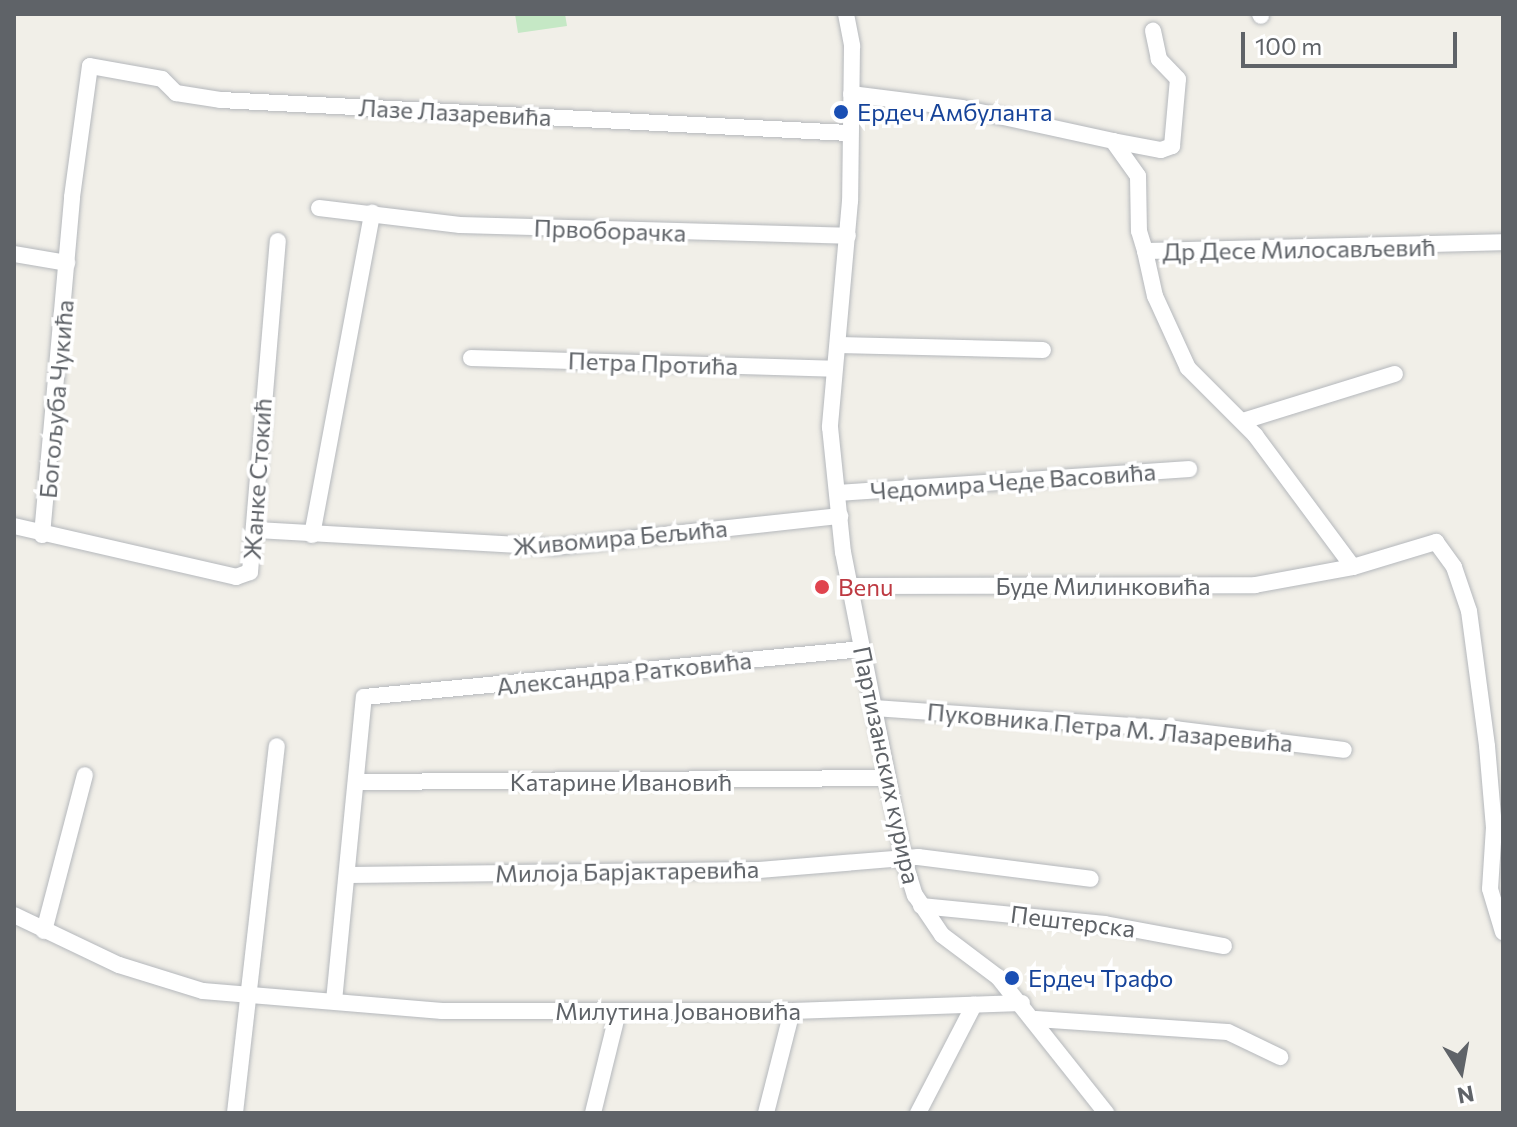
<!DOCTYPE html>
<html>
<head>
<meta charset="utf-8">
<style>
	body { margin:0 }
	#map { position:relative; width:1517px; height:1127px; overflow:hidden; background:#f1efe8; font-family:Commissioner,sans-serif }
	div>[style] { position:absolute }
	.green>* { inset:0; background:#c5e8c5 }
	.roads { filter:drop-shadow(0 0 2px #b5b8bc) drop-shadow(0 0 2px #b5b8bc) }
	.minor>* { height:16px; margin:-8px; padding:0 8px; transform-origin:8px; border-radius:8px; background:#fff }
	.dots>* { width:22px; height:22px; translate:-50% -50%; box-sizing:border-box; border:4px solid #fff; border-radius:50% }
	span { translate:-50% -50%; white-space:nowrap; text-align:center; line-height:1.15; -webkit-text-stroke:7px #fff; paint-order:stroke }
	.street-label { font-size:24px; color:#5f6368 }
	.transit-label { font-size:24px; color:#164399 }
	.left { translate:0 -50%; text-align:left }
	.health-label { font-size:24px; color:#be3a42 }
	.frame { position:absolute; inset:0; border:16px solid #5f6368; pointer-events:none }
	.north { position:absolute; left:1421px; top:1031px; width:80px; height:80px; -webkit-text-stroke:6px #fff; paint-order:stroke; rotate:169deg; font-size:22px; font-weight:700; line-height:32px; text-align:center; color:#5f6368 }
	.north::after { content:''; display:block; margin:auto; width:28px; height:36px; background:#5f6368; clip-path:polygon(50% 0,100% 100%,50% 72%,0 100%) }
	.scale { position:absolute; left:1241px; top:32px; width:216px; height:36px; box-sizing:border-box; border:4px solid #5f6368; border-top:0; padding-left:10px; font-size:24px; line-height:28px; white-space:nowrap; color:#5f6368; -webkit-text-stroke:6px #fff; paint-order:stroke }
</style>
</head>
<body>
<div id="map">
	<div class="green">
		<div style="clip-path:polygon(515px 14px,565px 14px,567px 26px,518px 33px)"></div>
	</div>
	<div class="roads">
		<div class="minor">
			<div style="left:846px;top:14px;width:33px;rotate:79deg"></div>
			<div style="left:852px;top:46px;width:155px;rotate:90.7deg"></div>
			<div style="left:850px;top:201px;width:227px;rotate:95.1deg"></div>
			<div style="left:830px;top:427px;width:126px;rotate:84.1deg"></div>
			<div style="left:843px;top:552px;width:314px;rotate:78.8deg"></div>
			<div style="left:904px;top:860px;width:37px;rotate:73deg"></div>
			<div style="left:915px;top:895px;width:48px;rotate:56deg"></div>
			<div style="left:942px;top:935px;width:70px;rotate:36.9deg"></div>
			<div style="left:998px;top:977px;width:174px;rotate:51.5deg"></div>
			<div style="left:1260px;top:14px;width:2px;rotate:63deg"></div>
			<div style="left:851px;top:94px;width:112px;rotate:7.2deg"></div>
			<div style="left:962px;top:108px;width:155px;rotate:12.3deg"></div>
			<div style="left:1113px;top:141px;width:43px;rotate:54.5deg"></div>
			<div style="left:1138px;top:176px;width:55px;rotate:89deg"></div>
			<div style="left:1139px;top:231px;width:21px;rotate:73deg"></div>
			<div style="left:1145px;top:251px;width:358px;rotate:-1.4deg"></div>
			<div style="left:1113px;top:141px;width:49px;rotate:10.6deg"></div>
			<div style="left:1161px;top:150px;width:12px;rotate:-20deg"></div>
			<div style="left:1172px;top:146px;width:67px;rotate:-84.9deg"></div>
			<div style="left:1178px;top:79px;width:28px;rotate:-134deg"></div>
			<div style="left:1159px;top:59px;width:29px;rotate:-102deg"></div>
			<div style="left:319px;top:208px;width:142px;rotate:6.9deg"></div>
			<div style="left:460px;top:225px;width:388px;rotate:1.6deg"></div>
			<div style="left:1145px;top:251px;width:46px;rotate:77.5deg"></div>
			<div style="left:1155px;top:296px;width:79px;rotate:65.4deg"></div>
			<div style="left:1188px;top:368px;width:95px;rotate:45deg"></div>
			<div style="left:1255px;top:435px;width:164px;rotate:53.4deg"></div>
			<div style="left:1353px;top:567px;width:87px;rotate:-16.8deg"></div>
			<div style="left:1436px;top:542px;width:31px;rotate:54deg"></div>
			<div style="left:1454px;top:567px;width:46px;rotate:71.2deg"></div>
			<div style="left:1469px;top:611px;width:136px;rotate:82.4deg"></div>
			<div style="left:1487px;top:746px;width:81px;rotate:85.1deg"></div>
			<div style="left:1494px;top:827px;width:62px;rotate:93.7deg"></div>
			<div style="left:1490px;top:889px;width:45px;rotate:73.2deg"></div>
			<div style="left:14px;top:254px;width:54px;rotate:9.6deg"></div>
			<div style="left:838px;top:345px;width:205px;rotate:1.4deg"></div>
			<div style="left:471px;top:358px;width:363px;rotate:1.7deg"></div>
			<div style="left:1243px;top:421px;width:159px;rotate:-17.2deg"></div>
			<div style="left:838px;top:493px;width:352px;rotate:-3.9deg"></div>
			<div style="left:14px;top:526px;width:228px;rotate:12.9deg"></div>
			<div style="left:236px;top:577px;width:15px;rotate:-20deg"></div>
			<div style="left:250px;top:572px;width:332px;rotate:-85.2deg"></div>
			<div style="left:257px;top:530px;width:297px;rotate:3.3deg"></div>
			<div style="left:554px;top:547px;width:288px;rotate:-6.2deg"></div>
			<div style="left:42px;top:535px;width:339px;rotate:-84.9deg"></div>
			<div style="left:72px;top:197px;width:132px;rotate:-82.2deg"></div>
			<div style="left:90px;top:66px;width:73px;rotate:10.2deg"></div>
			<div style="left:162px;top:79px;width:20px;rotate:45deg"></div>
			<div style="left:176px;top:93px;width:46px;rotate:8.8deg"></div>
			<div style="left:221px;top:100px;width:629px;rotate:3.01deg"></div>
			<div style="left:312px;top:535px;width:328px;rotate:-79.4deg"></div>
			<div style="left:851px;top:586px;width:404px;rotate:-0.1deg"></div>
			<div style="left:1255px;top:585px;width:100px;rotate:-10.4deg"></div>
			<div style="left:874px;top:708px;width:301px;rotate:4deg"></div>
			<div style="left:1174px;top:729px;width:171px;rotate:7deg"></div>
			<div style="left:357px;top:782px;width:529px;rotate:-0.43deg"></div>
			<div style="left:349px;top:875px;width:410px;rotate:-0.7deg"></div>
			<div style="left:759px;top:870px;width:160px;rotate:-4.7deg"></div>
			<div style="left:918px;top:857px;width:174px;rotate:7.2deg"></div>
			<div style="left:921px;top:906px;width:185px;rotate:5.6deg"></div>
			<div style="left:1105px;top:924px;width:121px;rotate:10.5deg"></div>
			<div style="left:14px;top:915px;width:116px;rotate:25.5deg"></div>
			<div style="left:119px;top:965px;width:88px;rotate:17.2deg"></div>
			<div style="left:203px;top:991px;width:240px;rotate:4.8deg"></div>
			<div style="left:442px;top:1011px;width:350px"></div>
			<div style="left:792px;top:1011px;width:230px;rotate:-2deg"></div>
			<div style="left:44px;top:931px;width:161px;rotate:-75.3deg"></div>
			<div style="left:334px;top:1001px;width:305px;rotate:-84.4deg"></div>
			<div style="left:364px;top:697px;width:499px;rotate:-5.5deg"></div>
			<div style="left:1036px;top:1019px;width:192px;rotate:3.9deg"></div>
			<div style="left:1228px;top:1032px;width:58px;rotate:25.7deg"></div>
			<div style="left:235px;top:1113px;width:369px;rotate:-83.5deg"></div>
			<div style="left:593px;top:1113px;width:104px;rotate:-76.1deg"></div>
			<div style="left:766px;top:1113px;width:105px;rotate:-75.7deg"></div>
			<div style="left:918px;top:1113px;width:122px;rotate:-62.6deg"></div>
		</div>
	</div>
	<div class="dots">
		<div style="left:841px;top:112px;background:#1a4fb4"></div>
		<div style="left:822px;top:587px;background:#e0444e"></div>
		<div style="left:1012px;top:978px;background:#1a4fb4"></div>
	</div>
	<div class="street-label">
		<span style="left:455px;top:112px;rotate:3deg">Лазе Лазаревића</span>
		<span style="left:610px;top:230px;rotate:2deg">Првоборачка</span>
		<span style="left:1299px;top:249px;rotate:-1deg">Др Десе Милосављевић</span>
		<span style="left:653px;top:363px;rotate:2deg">Петра Протића</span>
		<span style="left:56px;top:399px;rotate:-85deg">Богољуба Чукића</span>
		<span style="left:257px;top:479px;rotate:-86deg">Жанке Стокић</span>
		<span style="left:1013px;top:481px;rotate:-4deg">Чедомира Чеде Васовића</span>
		<span style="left:620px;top:537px;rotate:-5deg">Живомира Бељића</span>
		<span style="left:1103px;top:586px">Буде Милинковића</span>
		<span style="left:624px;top:673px;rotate:-6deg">Александра Ратковића</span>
		<span style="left:1110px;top:727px;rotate:5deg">Пуковника Петра М. Лазаревића</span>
		<span style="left:887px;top:765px;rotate:78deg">Партизанских курира</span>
		<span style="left:621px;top:782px">Катарине Ивановић</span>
		<span style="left:627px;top:871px;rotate:-1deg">Милоја Барјактаревића</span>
		<span style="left:1073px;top:921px;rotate:7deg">Пештерска</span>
		<span style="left:678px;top:1011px">Милутина Јовановића</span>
	</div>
	<div class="transit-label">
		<span class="left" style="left:857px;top:112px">Ердеч Амбуланта</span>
		<span class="left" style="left:1028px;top:978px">Ердеч Трафо</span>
	</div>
	<div class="health-label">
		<span class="left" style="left:838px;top:587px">Benu</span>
	</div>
	<div class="frame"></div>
	<div class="north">N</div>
	<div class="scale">100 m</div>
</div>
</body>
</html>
